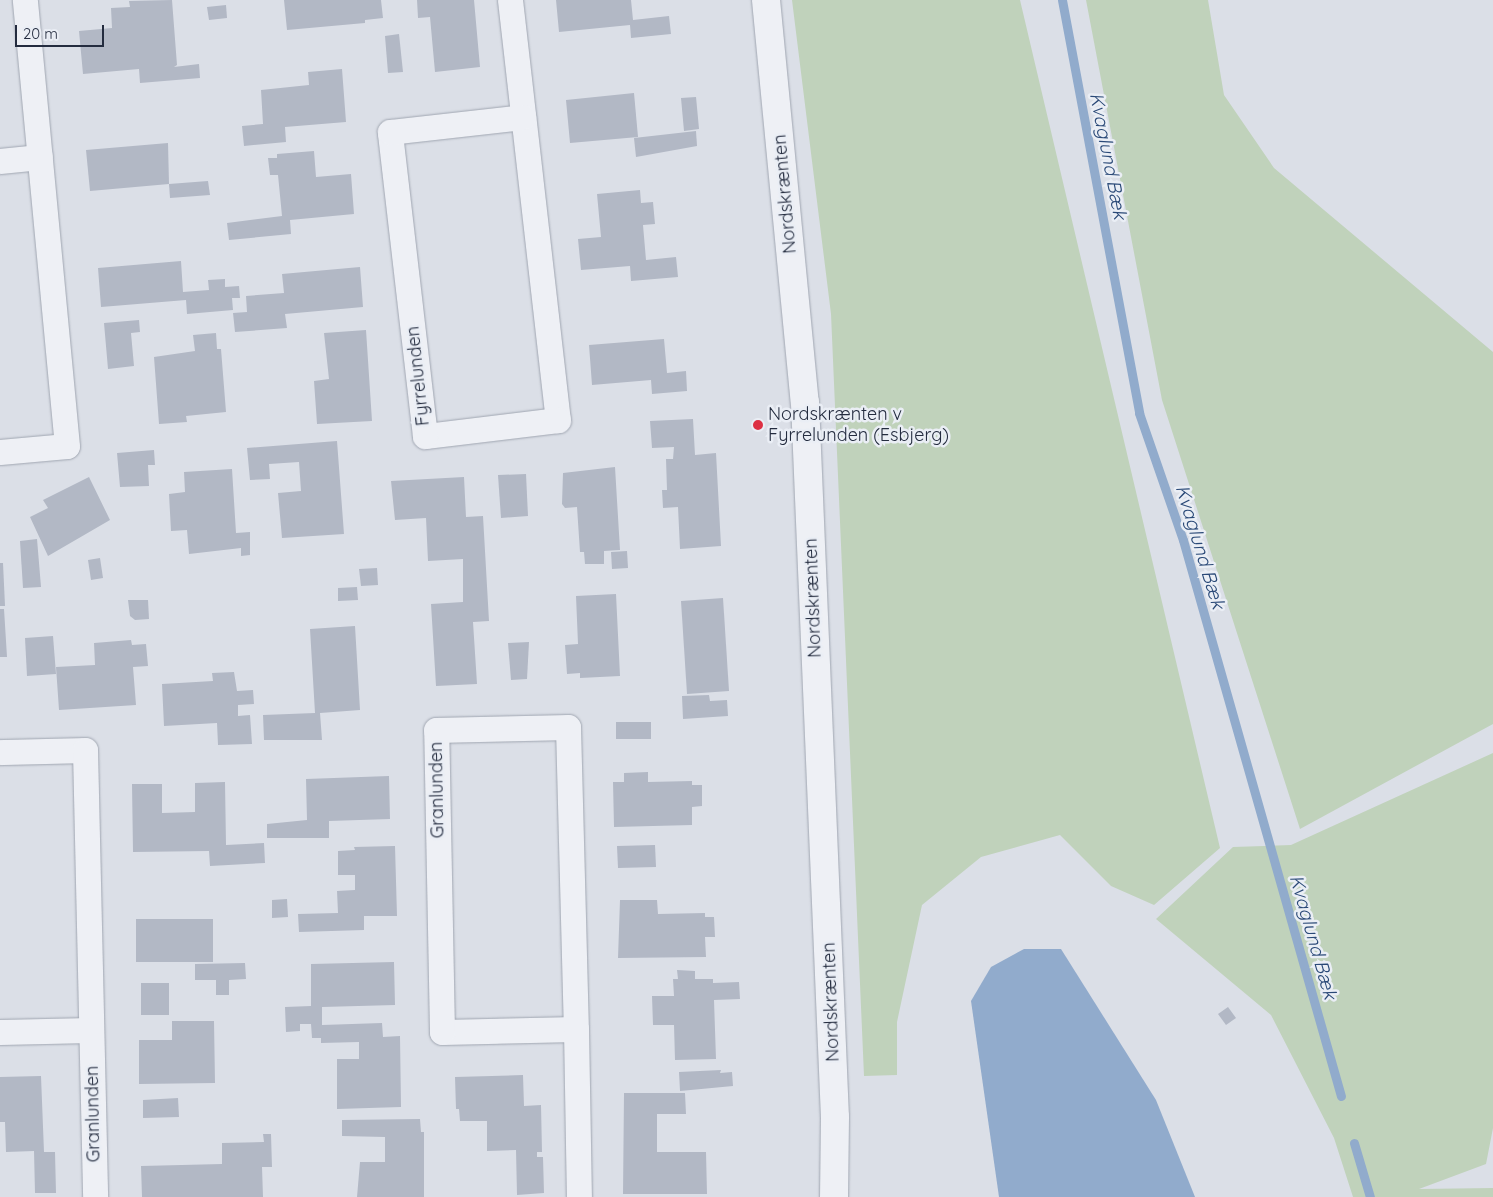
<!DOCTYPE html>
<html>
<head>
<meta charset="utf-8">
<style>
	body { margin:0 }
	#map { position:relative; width:1493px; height:1197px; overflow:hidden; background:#dbdfe7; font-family:Quicksand,sans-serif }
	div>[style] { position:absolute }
	.green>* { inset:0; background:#c0d2bb }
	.water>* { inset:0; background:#91abcc }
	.stream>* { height:9px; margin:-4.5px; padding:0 4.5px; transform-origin:4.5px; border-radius:4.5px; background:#91abcc }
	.building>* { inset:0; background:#b2b8c5 }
	.roads { filter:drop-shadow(0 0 1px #a0a6b1) drop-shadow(0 0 1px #a0a6b1) }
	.minor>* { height:25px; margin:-12.5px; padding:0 12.5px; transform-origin:12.5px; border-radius:12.5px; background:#eef0f5 }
	.tertiary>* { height:28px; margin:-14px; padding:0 14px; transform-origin:14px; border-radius:14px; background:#eef0f5 }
	.dots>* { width:14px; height:14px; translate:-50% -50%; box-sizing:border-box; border:2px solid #eaeef5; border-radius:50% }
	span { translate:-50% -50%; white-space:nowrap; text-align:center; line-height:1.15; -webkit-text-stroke:5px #eaeef5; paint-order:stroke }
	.street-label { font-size:18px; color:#242c3f }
	.poi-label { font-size:18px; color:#242c3f }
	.left { translate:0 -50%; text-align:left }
	.water-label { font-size:19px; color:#2a4977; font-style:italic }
	.scale { position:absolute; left:15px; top:25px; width:89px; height:22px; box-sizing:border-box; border:2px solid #242c3f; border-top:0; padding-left:6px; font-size:15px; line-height:18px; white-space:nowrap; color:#242c3f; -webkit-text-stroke:4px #eaeef5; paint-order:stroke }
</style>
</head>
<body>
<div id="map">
	<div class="green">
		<div style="clip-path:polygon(792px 0,1020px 0,1220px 848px,1154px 905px,1111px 886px,1060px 835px,981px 857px,922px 905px,897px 1022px,897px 1075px,864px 1076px,831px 314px)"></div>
		<div style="clip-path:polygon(1086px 0,1208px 0,1224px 95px,1274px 168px,1493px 352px,1493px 724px,1300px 829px,1162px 400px)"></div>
		<div style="clip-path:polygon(1493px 753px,1493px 1128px,1486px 1164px,1419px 1189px,1493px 1188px,1493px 1197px,1353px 1197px,1334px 1138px,1271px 1015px,1156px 919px,1233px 847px,1291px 845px)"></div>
	</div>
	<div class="water">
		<div style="clip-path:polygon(1024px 949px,1061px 949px,1156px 1100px,1195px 1197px,999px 1197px,971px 1001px,991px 967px)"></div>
	</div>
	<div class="stream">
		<div style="left:1062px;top:0;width:420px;rotate:79.4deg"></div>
		<div style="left:1139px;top:413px;width:134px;rotate:70.9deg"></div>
		<div style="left:1183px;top:540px;width:578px;rotate:74.14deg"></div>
		<div style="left:1354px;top:1143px;width:56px;rotate:73.5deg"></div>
	</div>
	<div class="building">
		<div style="clip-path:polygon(172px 0,177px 65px,174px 67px,199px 64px,200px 78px,140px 83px,139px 69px,83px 74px,79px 31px,112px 28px,111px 8px,130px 7px,129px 1px)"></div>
		<div style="clip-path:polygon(284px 0,381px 0,383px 18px,365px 20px,365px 23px,287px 30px)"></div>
		<div style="clip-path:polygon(417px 0,474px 0,480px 67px,435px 72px,430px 17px,418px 18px)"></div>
		<div style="clip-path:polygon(556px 0,631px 0,633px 20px,669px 16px,671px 34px,631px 38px,630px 25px,559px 32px)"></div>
		<div style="clip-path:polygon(226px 5px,227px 18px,209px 20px,207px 7px)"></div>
		<div style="clip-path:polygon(399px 34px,403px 72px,388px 73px,385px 36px)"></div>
		<div style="clip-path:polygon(342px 69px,346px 122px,285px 127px,286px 142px,244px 146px,242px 126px,263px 124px,261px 90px,309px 85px,308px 72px)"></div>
		<div style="clip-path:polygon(634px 93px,638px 137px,570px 143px,566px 100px)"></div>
		<div style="clip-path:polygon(696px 97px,699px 129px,684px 131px,681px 98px)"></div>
		<div style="clip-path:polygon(696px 131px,697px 146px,636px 157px,634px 138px)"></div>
		<div style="clip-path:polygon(168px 143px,169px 184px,90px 191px,86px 150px)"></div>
		<div style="clip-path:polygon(314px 151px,316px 177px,351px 174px,354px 214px,290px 220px,291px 234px,229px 240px,227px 223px,282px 216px,278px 175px,270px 175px,268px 158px,277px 158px,277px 154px)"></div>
		<div style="clip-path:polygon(208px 181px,210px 195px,170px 198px,169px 184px)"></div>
		<div style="clip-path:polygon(640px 190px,641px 203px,653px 202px,655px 224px,643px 225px,646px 260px,676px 257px,678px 277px,631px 281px,630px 266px,581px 270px,578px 239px,601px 237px,597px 194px)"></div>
		<div style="clip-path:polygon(181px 261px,183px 292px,209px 290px,208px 280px,225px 279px,225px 287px,239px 286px,240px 298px,232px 298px,233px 310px,187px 314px,186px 300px,101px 307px,98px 268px)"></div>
		<div style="clip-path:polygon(360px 267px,363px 307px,285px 314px,287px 328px,235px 332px,233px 313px,247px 312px,246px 296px,284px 293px,282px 274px)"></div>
		<div style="clip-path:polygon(139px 320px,140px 332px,131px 333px,134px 366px,108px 369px,104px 323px)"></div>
		<div style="clip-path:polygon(366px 330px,372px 421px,317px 424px,314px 381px,329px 379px,324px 333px)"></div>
		<div style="clip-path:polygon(216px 333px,217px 349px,221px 349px,226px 412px,186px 416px,187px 422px,159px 424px,154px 357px,195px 351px,193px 335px)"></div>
		<div style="clip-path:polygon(664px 339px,667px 373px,686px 371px,687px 391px,652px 394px,651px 380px,592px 385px,589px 345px)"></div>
		<div style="clip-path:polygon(693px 419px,695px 455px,716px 453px,721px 546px,680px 549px,678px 507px,663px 508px,662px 490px,667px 490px,666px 459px,673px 459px,674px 447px,652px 448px,650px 421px)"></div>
		<div style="clip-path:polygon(337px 441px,344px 534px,282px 538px,278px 493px,301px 491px,299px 462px,269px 464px,270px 479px,250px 480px,247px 448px)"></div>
		<div style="clip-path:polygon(154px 450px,155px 465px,148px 465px,149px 486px,120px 487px,117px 453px)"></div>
		<div style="clip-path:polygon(615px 467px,620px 550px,604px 551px,604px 564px,585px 564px,584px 552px,580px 552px,577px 507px,565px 508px,562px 504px,563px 473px)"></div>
		<div style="clip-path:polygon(232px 469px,236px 533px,250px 532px,250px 555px,241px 556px,241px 548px,189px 554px,187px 530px,171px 531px,169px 494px,185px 492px,184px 472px)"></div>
		<div style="clip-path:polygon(526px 474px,528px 516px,501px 518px,498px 475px)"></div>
		<div style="clip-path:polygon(89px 477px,110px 520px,48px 556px,30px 517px,48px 508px,43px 500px)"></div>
		<div style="clip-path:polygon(464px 477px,466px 517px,483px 516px,489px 621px,473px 622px,477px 684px,436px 686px,431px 604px,463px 602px,463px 559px,428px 561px,426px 518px,395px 520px,391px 481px)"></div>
		<div style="clip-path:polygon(37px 539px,41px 587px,23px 588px,20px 541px)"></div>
		<div style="clip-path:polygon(627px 551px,628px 568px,612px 569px,611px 552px)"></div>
		<div style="clip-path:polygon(100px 558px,103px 578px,91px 580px,88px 560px)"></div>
		<div style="clip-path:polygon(0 563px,3px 563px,5px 606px,0 606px)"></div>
		<div style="clip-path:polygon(377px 568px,378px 585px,361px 586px,359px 569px)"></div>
		<div style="clip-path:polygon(357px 587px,358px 600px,338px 601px,338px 588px)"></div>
		<div style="clip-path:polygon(616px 594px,620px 676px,580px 678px,580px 673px,567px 674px,565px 645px,578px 644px,576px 596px)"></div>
		<div style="clip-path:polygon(723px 598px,729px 691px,687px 694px,681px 601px)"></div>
		<div style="clip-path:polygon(128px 600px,148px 600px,149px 619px,135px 620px,130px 616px)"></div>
		<div style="clip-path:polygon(0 609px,4px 609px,7px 657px,0 657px)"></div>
		<div style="clip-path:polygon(355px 626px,360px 710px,320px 713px,322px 740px,264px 740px,263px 715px,315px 713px,310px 629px)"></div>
		<div style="clip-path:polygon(53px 636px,56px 674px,27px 676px,25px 638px)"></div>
		<div style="clip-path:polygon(131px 640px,132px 645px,146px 644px,148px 666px,133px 667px,136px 705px,59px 710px,56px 667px,95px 665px,94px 643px)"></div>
		<div style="clip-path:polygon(529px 642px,527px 679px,511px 680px,508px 643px)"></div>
		<div style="clip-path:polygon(234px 672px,237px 691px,253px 690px,254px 704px,238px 705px,238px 716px,250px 715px,252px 744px,218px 745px,217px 723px,164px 726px,162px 684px,213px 681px,212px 673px)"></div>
		<div style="clip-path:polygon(709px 695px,710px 701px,727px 700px,728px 716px,683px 719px,682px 696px)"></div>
		<div style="clip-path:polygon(616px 722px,651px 722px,651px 739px,616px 739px)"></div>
		<div style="clip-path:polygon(648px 772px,648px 782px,692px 781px,692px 785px,702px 785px,702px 806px,692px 807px,692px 825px,614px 827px,613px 782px,624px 782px,624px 773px)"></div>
		<div style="clip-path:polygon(389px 776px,390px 819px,329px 821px,329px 838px,267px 838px,267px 824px,307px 820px,306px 779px)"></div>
		<div style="clip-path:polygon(225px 782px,226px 845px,264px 843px,265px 863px,210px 866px,209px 851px,133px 852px,132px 784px,162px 784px,162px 813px,195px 812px,195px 783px)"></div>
		<div style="clip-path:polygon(655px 845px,656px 867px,618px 868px,617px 846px)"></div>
		<div style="clip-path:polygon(395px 846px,397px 916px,364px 916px,364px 930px,299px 932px,298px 914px,338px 913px,337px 891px,355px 890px,355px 875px,338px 875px,338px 851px,355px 850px,354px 847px)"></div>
		<div style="clip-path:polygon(287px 899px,288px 917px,272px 918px,272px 900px)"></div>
		<div style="clip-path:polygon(620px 900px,657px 900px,658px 914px,705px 913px,705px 917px,714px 917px,715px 937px,705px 937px,706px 957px,618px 958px)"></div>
		<div style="clip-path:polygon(136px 919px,213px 919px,213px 962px,136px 962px)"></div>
		<div style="clip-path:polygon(394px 962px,395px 1005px,322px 1007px,322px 1025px,382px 1023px,383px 1037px,400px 1036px,401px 1107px,337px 1109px,337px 1059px,359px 1059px,359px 1042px,321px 1043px,321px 1038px,312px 1038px,311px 1024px,300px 1024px,300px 1031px,286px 1032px,285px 1007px,311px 1006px,311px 964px)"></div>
		<div style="clip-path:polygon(245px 963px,246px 979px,229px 980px,229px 995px,216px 995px,216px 980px,195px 980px,195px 964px)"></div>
		<div style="clip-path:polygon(677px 970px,695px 971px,695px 979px,713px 979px,713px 983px,739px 982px,740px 999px,714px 1000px,716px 1059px,675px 1060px,674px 1025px,653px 1025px,652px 996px,674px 996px,673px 979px,678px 979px)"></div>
		<div style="clip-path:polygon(141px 983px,169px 983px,169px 1015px,141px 1015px)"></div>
		<div style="clip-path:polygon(1228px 1007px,1236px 1018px,1226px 1025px,1218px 1014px)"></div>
		<div style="clip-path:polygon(172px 1021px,214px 1021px,215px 1083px,139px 1084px,139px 1040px,172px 1040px)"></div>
		<div style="clip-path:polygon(721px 1070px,720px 1073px,732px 1072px,733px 1086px,680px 1091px,679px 1072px)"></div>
		<div style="clip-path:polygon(523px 1075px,524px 1106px,541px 1105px,542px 1152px,537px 1152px,537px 1157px,543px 1157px,544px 1193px,517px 1195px,516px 1150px,487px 1151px,487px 1121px,460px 1121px,459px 1109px,456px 1109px,455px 1077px)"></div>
		<div style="clip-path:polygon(41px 1076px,44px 1152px,55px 1152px,56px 1193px,35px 1193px,34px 1151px,6px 1152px,5px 1122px,0 1122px,0 1077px)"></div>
		<div style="clip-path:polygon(624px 1093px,685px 1093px,686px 1114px,657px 1114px,657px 1152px,706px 1152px,707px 1194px,623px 1194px)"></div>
		<div style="clip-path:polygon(178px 1098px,179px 1117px,143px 1118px,143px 1100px)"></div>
		<div style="clip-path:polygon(420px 1119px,421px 1132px,424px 1132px,424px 1197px,357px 1197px,360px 1162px,385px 1162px,385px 1137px,342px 1136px,342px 1120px)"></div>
		<div style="clip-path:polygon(263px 1134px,271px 1134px,272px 1167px,262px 1167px,263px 1197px,142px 1197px,141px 1166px,222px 1164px,222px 1143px,264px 1142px)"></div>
	</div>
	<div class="roads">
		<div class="minor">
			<div style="left:510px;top:0;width:423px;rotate:83.5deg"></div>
			<div style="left:558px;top:420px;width:134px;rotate:173.1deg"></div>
			<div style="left:425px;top:436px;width:306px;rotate:-96.6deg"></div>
			<div style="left:390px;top:132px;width:134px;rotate:-6.4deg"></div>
			<div style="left:0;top:161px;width:40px;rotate:-5.7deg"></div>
			<div style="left:0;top:452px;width:67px;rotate:-5.1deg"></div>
			<div style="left:67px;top:446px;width:448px;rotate:-95.4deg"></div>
			<div style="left:0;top:752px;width:85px;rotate:-1.3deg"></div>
			<div style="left:85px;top:750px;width:447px;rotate:88.7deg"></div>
			<div style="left:576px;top:1029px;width:134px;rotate:178.7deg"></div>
			<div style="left:442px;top:1032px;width:302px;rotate:-91.1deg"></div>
			<div style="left:436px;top:730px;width:132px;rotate:-1.3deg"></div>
			<div style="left:568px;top:727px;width:302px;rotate:88.5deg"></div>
			<div style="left:576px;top:1029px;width:168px;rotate:89deg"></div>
			<div style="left:0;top:1032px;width:91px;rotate:-1.3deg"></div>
		</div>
		<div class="tertiary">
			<div style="left:766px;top:0;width:404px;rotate:84.5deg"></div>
			<div style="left:805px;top:402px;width:716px;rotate:87.6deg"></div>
			<div style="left:835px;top:1117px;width:80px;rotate:90.7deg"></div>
		</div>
	</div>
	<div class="dots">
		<div style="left:758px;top:425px;background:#dd3043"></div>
	</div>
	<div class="street-label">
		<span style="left:785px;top:194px;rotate:-95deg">Nordskrænten</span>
		<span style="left:418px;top:376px;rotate:-96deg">Fyrrelunden</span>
		<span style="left:813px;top:598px;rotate:-92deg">Nordskrænten</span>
		<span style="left:437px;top:790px;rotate:-91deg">Granlunden</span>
		<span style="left:831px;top:1002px;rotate:-92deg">Nordskrænten</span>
		<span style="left:93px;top:1114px;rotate:-91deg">Granlunden</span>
	</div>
	<div class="poi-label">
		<span class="left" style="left:768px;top:425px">Nordskrænten v<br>Fyrrelunden (Esbjerg)</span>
	</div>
	<div class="water-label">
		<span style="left:1108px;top:156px;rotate:79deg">Kvaglund Bæk</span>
		<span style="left:1200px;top:547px;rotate:73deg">Kvaglund Bæk</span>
		<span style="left:1313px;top:937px;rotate:74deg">Kvaglund Bæk</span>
	</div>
	<div class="scale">20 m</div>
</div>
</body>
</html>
